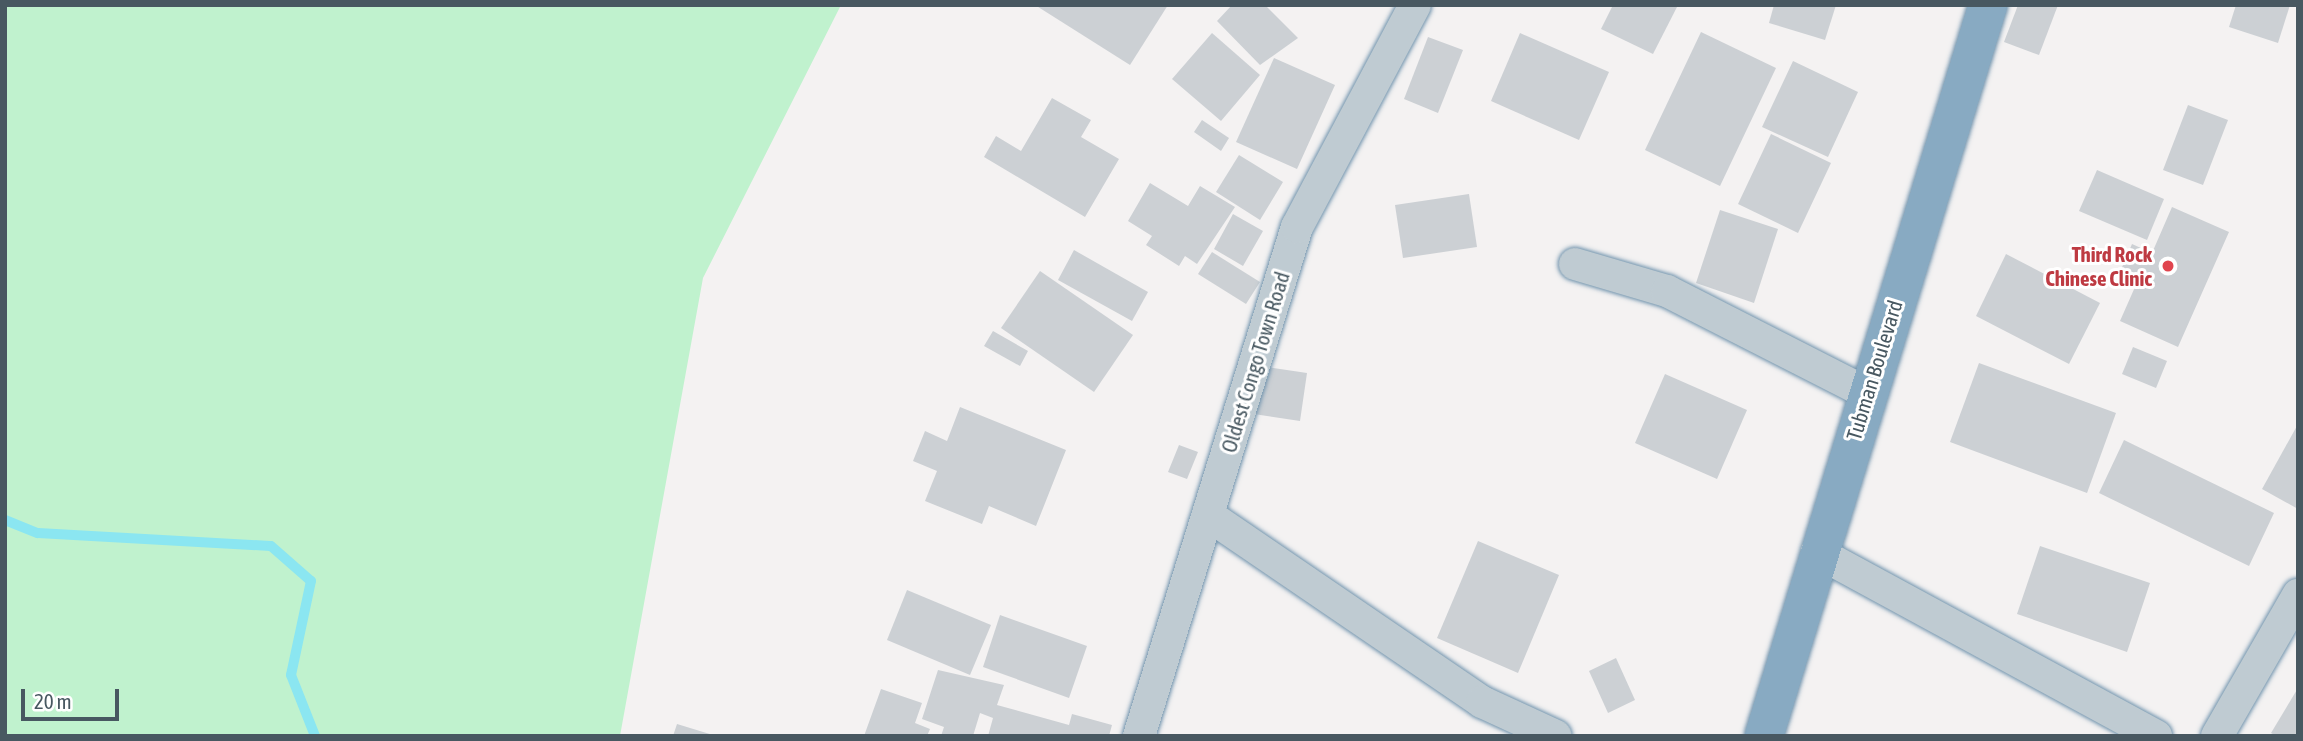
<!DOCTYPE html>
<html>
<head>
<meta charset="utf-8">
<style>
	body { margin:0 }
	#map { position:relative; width:2303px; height:741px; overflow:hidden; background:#f4f2f2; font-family:"Asap Condensed",sans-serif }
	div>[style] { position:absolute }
	.green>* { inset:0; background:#c0f2ce }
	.stream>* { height:10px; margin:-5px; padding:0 5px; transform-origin:5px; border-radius:5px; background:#8be6f1 }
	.building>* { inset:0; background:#ccd0d4 }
	.roads { filter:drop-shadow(0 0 2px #7395ae) drop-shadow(0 0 2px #7395ae) }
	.street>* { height:32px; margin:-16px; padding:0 16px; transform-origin:16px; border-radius:16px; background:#bfcbd2 }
	.highway>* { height:38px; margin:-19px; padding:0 19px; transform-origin:19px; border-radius:19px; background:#88aac2 }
	.dots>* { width:19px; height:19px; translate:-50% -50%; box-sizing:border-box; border:4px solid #fff; border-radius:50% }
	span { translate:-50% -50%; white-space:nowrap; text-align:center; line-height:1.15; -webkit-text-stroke:6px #fff; paint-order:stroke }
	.health-label { font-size:21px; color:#be3a42; font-weight:700 }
	.right { translate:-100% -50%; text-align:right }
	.street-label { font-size:21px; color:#485861 }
	.frame { position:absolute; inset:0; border:7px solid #485861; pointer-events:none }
	.scale { position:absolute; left:21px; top:689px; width:98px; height:32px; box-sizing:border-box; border:4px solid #485861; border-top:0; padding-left:9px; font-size:21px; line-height:24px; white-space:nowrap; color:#485861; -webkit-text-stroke:5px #fff; paint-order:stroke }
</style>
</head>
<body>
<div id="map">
	<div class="green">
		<div style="clip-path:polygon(5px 5px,841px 5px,703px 278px,620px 736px,5px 736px)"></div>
	</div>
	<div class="stream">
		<div style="left:5px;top:520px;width:35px;rotate:22deg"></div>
		<div style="left:38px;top:533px;width:233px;rotate:3.2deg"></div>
		<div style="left:271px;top:546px;width:53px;rotate:41.2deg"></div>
		<div style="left:311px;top:581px;width:96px;rotate:102deg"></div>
		<div style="left:291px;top:675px;width:66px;rotate:68.5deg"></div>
	</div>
	<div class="building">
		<div style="clip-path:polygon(1035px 5px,1168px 5px,1130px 65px)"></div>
		<div style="clip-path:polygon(1232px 5px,1265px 5px,1298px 38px,1260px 65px,1217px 21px)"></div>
		<div style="clip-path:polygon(1613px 5px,1678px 5px,1653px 54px,1601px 29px)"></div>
		<div style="clip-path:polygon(1774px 5px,1836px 5px,1825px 40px,1769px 23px)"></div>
		<div style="clip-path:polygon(2018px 5px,2058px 5px,2039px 55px,2004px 42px)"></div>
		<div style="clip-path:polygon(2236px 5px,2290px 5px,2278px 43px,2229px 27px)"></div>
		<div style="clip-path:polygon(1701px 32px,1776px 68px,1720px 186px,1645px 150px)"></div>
		<div style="clip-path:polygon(1212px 33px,1260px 75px,1221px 121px,1172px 79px)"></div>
		<div style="clip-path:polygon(1520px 33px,1609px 72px,1579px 140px,1491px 101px)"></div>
		<div style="clip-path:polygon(1428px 37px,1463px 50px,1438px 113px,1404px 99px)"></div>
		<div style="clip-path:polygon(1274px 58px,1335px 85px,1297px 169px,1236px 142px)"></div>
		<div style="clip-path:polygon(1793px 61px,1858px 92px,1828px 157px,1762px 127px)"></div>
		<div style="clip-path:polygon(1052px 98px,1091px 120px,1081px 137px,1119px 159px,1085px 217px,984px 157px,996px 136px,1021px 151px)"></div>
		<div style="clip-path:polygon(2188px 105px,2228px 120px,2203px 185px,2163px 170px)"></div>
		<div style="clip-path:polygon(1202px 120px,1229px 138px,1221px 151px,1194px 132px)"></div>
		<div style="clip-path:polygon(1771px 134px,1831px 163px,1798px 233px,1738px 204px)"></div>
		<div style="clip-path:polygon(1239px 155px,1283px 182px,1260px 220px,1216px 192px)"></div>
		<div style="clip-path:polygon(2097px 170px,2164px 199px,2147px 240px,2079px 211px)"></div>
		<div style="clip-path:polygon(1150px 183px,1188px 206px,1200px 186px,1235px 207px,1197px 264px,1185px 256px,1179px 266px,1146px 245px,1152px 236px,1128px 221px)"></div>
		<div style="clip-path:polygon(1469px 194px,1477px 247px,1403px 258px,1395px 205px)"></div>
		<div style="clip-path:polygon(2172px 207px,2229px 232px,2178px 347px,2120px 321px,2135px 287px,2117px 279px,2132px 244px,2152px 253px)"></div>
		<div style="clip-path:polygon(1720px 210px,1778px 229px,1754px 303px,1696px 283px)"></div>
		<div style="clip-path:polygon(1233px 214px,1263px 231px,1243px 266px,1214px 249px)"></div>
		<div style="clip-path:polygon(1074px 250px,1148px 292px,1132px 321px,1058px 280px)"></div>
		<div style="clip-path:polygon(1212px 252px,1260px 282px,1246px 304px,1198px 274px)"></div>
		<div style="clip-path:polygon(2006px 254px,2100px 303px,2069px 364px,1976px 316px)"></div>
		<div style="clip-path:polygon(1040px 271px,1133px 335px,1094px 392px,1001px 328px)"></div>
		<div style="clip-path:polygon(993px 331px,1028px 351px,1020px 366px,984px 346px)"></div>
		<div style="clip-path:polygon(2133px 347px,2167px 361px,2156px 388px,2122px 374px)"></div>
		<div style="clip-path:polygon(1979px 363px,2116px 413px,2087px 493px,1950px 442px)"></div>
		<div style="clip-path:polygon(1254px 365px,1307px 373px,1300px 421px,1247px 413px)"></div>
		<div style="clip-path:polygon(1665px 374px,1747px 410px,1717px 479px,1635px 443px)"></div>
		<div style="clip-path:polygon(960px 407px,1066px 450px,1036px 526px,989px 506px,982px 524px,925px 501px,937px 471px,913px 461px,925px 431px,947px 441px)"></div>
		<div style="clip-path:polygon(2298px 424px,2298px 509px,2262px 489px)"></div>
		<div style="clip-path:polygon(2124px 440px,2274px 513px,2249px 566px,2099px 493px)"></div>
		<div style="clip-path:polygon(1179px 445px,1198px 452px,1187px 479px,1168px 472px)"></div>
		<div style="clip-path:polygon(1478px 541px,1559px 575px,1518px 673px,1437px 638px)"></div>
		<div style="clip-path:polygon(2040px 546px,2150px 583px,2127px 652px,2017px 614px)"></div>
		<div style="clip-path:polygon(907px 590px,991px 625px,970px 675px,887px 640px)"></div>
		<div style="clip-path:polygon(1000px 615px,1087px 646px,1069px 698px,983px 667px)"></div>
		<div style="clip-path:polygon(1616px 658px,1635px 700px,1608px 713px,1589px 671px)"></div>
		<div style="clip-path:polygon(938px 670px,1004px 685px,997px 705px,1069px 725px,1072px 714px,1112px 725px,1109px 736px,988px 736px,993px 718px,980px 713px,973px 736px,941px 736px,944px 727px,922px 719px)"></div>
		<div style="clip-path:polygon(2298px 688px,2298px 736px,2276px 736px,2271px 733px)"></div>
		<div style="clip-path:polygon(881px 689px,922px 703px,915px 723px,930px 729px,927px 736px,864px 736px)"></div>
		<div style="clip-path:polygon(677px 724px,713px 735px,713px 736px,673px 736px)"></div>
	</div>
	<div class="roads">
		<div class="street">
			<div style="left:1575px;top:264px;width:96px;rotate:16.4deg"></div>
			<div style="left:1667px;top:291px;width:225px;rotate:27deg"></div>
			<div style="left:1208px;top:515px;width:332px;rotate:34.3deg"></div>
			<div style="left:1482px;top:702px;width:81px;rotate:24.7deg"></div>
			<div style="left:1817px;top:552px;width:386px;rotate:28.5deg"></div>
			<div style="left:1139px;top:736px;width:533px;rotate:-72.76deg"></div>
			<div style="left:1297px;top:227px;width:251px;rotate:-62deg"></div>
			<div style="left:2217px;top:736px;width:163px;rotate:-60.1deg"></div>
		</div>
		<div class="highway">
			<div style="left:1764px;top:736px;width:765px;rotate:-72.96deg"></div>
		</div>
	</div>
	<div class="dots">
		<div style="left:2168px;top:266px;background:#e0444e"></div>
	</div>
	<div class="health-label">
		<span class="right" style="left:2152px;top:266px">Third Rock<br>Chinese Clinic</span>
	</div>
	<div class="street-label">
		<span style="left:1255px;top:362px;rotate:-73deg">Oldest Congo Town Road</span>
		<span style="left:1874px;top:370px;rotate:-73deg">Tubman Boulevard</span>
	</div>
	<div class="frame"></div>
	<div class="scale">20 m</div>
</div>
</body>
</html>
